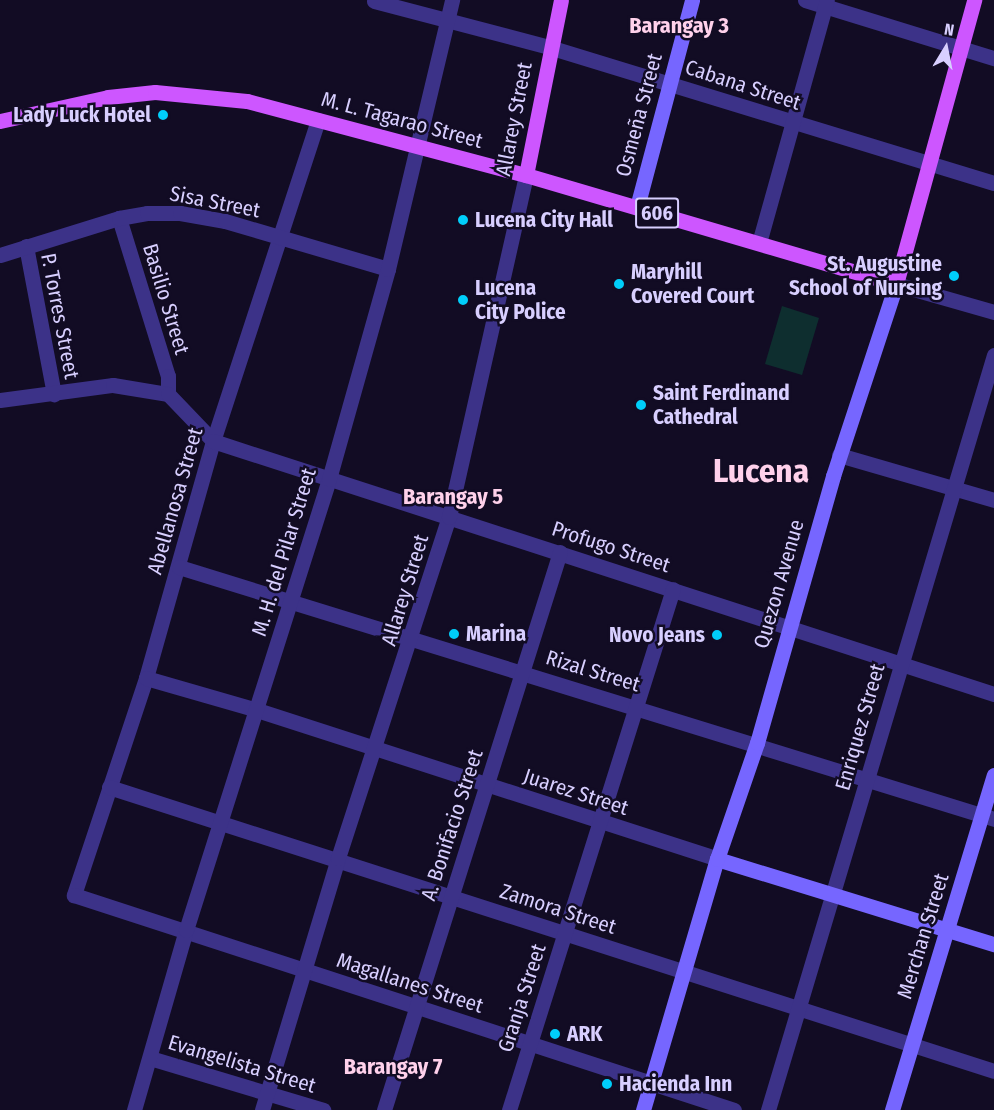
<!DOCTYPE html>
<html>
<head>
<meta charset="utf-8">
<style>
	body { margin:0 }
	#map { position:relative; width:994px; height:1110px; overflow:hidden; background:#120c24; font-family:"Fira Sans Condensed",sans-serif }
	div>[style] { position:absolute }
	.green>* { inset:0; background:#0e2e2f }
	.street>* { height:15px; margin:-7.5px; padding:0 7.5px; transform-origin:7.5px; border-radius:7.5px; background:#3c3288 }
	.secondary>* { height:15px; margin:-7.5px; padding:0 7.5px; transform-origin:7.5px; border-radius:7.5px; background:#7666ff }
	.primary>* { height:15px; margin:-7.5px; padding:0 7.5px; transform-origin:7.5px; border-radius:7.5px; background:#cd56ff }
	.dots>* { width:16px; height:16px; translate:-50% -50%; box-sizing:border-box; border:3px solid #120c24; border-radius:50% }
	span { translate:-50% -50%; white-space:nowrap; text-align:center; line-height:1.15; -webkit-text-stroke:5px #120c24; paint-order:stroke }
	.shield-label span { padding:2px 4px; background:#120c24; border:2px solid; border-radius:4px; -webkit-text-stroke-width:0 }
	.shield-label { font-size:20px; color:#d8cfff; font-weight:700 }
	.street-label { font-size:21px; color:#d8cfff }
	.poi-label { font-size:21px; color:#d8cfff; font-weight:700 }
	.right { translate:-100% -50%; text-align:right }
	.left { translate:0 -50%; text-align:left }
	.neighbourhood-label { font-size:22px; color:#ffd1eb; font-weight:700 }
	.town-label { font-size:33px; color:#ffd1eb; font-weight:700 }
	.north { position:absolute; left:916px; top:18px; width:60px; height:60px; -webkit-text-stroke:4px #120c24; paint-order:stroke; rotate:10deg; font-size:16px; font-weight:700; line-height:24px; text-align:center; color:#d8cfff }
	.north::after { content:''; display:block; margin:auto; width:21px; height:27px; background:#d8cfff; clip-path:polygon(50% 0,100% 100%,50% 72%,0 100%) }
</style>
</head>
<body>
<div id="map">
	<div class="green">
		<div style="clip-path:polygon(782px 306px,819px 318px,802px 375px,765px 364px)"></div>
	</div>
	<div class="street">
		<div style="left:805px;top:0;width:198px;rotate:17.1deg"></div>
		<div style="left:374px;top:1px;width:181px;rotate:14.7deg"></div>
		<div style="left:549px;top:47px;width:465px;rotate:17deg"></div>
		<div style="left:318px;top:120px;width:338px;rotate:108.1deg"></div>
		<div style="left:213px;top:441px;width:246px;rotate:105.8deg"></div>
		<div style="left:146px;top:678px;width:229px;rotate:108.4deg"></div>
		<div style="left:74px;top:895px;width:694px;rotate:18.04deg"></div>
		<div style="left:119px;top:218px;width:165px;rotate:72.8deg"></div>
		<div style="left:168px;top:376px;width:18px;rotate:90deg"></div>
		<div style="left:759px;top:243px;width:252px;rotate:-74.4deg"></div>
		<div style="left:26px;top:246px;width:151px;rotate:79.3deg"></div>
		<div style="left:0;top:255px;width:125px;rotate:-17.3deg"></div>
		<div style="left:119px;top:218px;width:28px;rotate:-10deg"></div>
		<div style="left:147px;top:213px;width:33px"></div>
		<div style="left:180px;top:213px;width:46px;rotate:10.1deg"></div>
		<div style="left:225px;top:221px;width:170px;rotate:16.4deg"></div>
		<div style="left:896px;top:284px;width:102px;rotate:15.9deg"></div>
		<div style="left:0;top:400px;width:114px;rotate:-7.6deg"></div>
		<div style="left:113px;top:385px;width:56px;rotate:9.3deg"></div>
		<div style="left:168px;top:394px;width:65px;rotate:46.2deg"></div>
		<div style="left:213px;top:441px;width:821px;rotate:17.95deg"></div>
		<div style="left:839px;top:455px;width:161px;rotate:16.2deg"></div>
		<div style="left:179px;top:567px;width:853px;rotate:17.18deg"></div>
		<div style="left:146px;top:678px;width:116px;rotate:16.1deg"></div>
		<div style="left:257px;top:710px;width:484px;rotate:17.9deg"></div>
		<div style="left:109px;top:787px;width:929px;rotate:17.79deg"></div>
		<div style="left:150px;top:1058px;width:181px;rotate:16.7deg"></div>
		<div style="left:134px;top:1110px;width:187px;rotate:-73.9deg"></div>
		<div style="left:186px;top:930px;width:473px;rotate:-72.4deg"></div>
		<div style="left:329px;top:479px;width:218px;rotate:-74.3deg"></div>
		<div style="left:388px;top:269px;width:277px;rotate:-76.6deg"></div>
		<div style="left:262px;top:1110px;width:263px;rotate:-73.2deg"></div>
		<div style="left:338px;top:858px;width:359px;rotate:-72deg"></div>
		<div style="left:449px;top:517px;width:351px;rotate:-77.3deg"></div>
		<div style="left:384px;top:1110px;width:585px;rotate:-72.49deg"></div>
		<div style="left:509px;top:1110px;width:546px;rotate:-72.53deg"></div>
		<div style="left:768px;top:1110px;width:788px;rotate:-73.34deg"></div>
	</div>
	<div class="secondary">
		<div style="left:637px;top:207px;width:214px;rotate:-75.1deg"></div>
		<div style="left:717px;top:859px;width:290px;rotate:17.1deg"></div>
		<div style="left:643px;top:1110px;width:262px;rotate:-73.6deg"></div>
		<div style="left:717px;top:859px;width:123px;rotate:-71deg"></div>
		<div style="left:757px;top:743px;width:278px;rotate:-74.1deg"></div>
		<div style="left:833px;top:476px;width:202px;rotate:-71.8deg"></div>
		<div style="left:892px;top:1110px;width:350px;rotate:-73.1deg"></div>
	</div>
	<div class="primary">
		<div style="left:0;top:121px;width:111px;rotate:-12.5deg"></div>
		<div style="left:108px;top:97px;width:47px;rotate:-6.1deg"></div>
		<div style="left:155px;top:92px;width:92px;rotate:5.6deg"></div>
		<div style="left:247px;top:101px;width:289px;rotate:14.9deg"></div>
		<div style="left:526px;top:175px;width:386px;rotate:16.4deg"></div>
		<div style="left:896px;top:284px;width:295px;rotate:-74.6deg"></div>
		<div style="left:526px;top:175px;width:178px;rotate:-78.7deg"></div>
	</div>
	<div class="dots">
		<div style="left:163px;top:115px;background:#00cefa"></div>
		<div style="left:463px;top:220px;background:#00cefa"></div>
		<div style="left:954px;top:276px;background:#00cefa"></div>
		<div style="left:619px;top:284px;background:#00cefa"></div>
		<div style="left:463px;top:300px;background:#00cefa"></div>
		<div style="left:641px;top:405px;background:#00cefa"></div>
		<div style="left:454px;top:634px;background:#00cefa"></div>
		<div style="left:717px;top:635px;background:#00cefa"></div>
		<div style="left:555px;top:1034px;background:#00cefa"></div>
		<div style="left:607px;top:1084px;background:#00cefa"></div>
	</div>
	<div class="shield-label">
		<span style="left:657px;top:213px">606</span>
	</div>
	<div class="street-label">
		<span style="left:743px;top:85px;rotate:18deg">Cabana Street</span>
		<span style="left:639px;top:115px;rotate:-75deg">Osmeña Street</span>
		<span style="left:514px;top:119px;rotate:-79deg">Allarey Street</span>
		<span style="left:402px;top:120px;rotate:15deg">M. L. Tagarao Street</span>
		<span style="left:215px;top:202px;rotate:11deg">Sisa Street</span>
		<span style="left:166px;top:299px;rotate:73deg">Basilio Street</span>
		<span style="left:60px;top:316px;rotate:79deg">P. Torres Street</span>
		<span style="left:175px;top:501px;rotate:-74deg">Abellanosa Street</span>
		<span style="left:611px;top:547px;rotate:18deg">Profugo Street</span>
		<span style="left:284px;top:552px;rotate:-73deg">M. H. del Pilar Street</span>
		<span style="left:779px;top:584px;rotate:-74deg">Quezon Avenue</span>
		<span style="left:405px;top:590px;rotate:-73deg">Allarey Street</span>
		<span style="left:593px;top:671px;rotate:17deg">Rizal Street</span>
		<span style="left:860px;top:727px;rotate:-74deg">Enriquez Street</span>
		<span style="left:576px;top:792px;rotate:18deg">Juarez Street</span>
		<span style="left:452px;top:825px;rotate:-72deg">A. Bonifacio Street</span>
		<span style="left:558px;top:909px;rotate:18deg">Zamora Street</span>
		<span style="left:923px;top:936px;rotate:-73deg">Merchan Street</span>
		<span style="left:410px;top:983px;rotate:18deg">Magallanes Street</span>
		<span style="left:522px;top:998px;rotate:-72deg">Granja Street</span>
		<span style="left:242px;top:1064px;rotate:17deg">Evangelista Street</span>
	</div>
	<div class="poi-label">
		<span class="right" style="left:151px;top:115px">Lady Luck Hotel</span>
		<span class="left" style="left:475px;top:220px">Lucena City Hall</span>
		<span class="right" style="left:942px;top:276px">St. Augustine<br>School of Nursing</span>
		<span class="left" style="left:631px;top:284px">Maryhill<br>Covered Court</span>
		<span class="left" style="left:475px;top:300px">Lucena<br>City Police</span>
		<span class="left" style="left:653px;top:405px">Saint Ferdinand<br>Cathedral</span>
		<span class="left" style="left:466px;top:634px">Marina</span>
		<span class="right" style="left:705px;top:635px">Novo Jeans</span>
		<span class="left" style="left:567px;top:1034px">ARK</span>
		<span class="left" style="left:619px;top:1084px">Hacienda Inn</span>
	</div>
	<div class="neighbourhood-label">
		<span style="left:679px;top:26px">Barangay 3</span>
		<span style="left:453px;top:497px">Barangay 5</span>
		<span style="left:393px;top:1067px">Barangay 7</span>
	</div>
	<div class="town-label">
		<span style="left:761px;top:472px">Lucena</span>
	</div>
	<div class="north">N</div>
</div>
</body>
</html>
